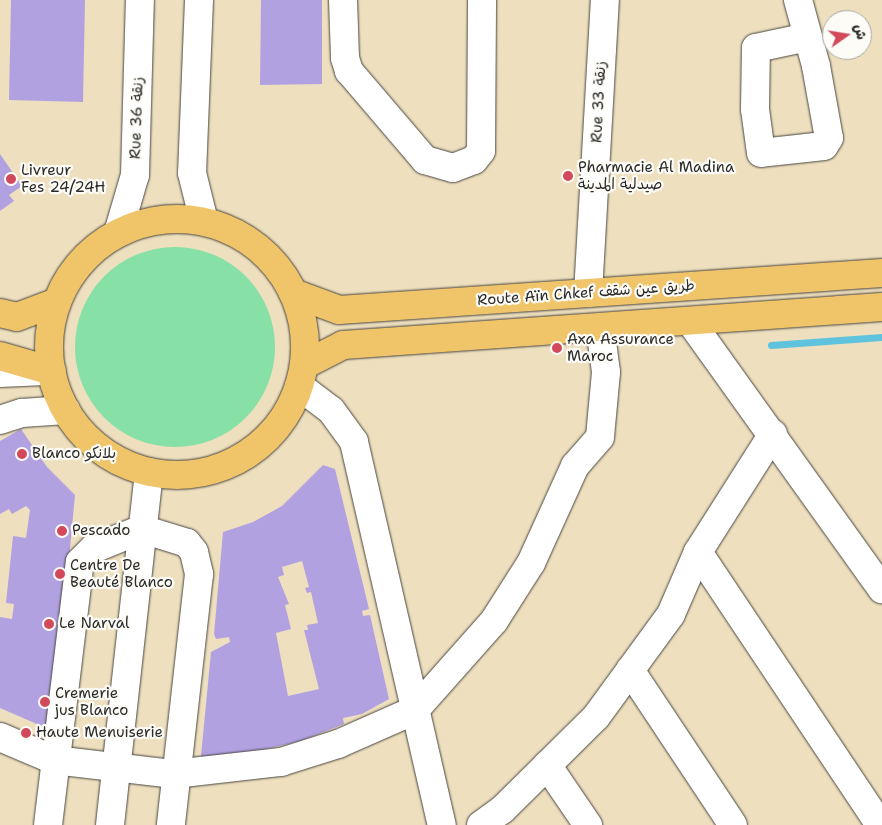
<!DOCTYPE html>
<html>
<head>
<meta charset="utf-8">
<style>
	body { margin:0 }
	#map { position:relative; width:882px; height:825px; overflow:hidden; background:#eedfbe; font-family:"Shantell Sans","Playpen Sans Arabic",sans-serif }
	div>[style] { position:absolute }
	.green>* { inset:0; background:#87e0a5 }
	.round { border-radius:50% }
	.stream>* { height:7px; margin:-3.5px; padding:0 3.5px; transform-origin:3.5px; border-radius:3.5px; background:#60c3de }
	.building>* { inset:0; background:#b2a1e1 }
	.roads { filter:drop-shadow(0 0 1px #484641) drop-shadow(0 0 1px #484641) }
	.minor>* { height:28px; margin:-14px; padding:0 14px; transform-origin:14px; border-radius:14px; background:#fff }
	.major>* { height:28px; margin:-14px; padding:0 14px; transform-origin:14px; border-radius:14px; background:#f0c469 }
	.major>.ring { margin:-14px; padding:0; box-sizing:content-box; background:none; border:28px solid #f0c469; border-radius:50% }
	.dots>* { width:14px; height:14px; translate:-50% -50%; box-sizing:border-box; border:2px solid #fdfcf7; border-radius:50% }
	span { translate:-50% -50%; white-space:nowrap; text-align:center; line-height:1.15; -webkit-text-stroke:4.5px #fdfcf7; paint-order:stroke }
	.street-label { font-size:15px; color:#2b2b2b }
	.poi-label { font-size:15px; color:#2b2b2b }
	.left { translate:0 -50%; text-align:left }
	.north { position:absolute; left:822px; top:10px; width:50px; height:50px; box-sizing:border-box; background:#fdfcf7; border:1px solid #a9a8a5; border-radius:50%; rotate:77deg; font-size:14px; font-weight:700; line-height:20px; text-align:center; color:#2b2b2b }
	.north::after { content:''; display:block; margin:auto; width:18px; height:22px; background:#d1495b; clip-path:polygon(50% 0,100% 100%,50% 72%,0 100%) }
</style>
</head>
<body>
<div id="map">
	<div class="green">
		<div class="round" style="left:75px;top:247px;width:200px;height:200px"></div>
	</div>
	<div class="stream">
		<div style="left:771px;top:345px;width:111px;rotate:-4.1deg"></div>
	</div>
	<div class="building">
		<div style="clip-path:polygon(11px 0,85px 0,83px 102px,9px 100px)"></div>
		<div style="clip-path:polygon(261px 0,322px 0,322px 84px,260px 85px)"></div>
		<div style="clip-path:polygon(0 154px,22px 186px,9px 195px,14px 201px,0 211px)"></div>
		<div style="clip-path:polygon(21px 429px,47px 467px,75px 495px,53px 731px,0 708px,0 617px,12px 619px,14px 604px,6px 603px,13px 536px,26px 538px,30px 510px,26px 506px,12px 514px,9px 509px,0 514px,0 441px)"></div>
		<div style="clip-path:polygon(evenodd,323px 465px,335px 469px,369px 609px,362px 611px,363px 616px,370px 615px,389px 699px,362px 714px,343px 718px,344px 724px,301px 741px,254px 752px,204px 759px,201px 756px,211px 652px,230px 642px,229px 637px,216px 639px,214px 634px,223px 532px,253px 522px,282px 506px,323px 465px,302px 561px,309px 587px,305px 588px,307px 593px,311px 592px,318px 623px,307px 625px,308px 630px,304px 630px,319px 689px,288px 696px,276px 633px,291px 629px,285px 605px,289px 604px,278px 577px,284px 575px,282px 567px,302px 561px)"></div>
	</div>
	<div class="roads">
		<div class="minor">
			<div style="left:199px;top:0;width:173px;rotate:92.3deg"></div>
			<div style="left:192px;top:173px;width:49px;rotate:76deg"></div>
			<div style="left:343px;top:0;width:58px;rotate:88deg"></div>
			<div style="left:345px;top:58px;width:14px;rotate:73deg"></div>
			<div style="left:349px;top:71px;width:117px;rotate:49.5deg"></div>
			<div style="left:425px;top:160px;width:29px;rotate:16deg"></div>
			<div style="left:453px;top:168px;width:22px;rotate:-21deg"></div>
			<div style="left:474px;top:160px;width:11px;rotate:-52deg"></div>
			<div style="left:481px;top:151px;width:151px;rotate:-89.6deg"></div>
			<div style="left:798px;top:0;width:68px;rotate:74.7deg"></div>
			<div style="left:816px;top:66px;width:73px;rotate:79.8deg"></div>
			<div style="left:829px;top:138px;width:9px;rotate:122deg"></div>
			<div style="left:824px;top:146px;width:63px;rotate:173.7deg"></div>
			<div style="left:761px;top:153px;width:44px;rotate:-97.8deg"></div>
			<div style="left:755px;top:109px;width:61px;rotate:-89.1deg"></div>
			<div style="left:756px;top:48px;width:53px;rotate:-11.9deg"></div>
			<div style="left:118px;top:233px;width:60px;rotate:-73.7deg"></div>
			<div style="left:135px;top:175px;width:175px;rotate:-88.4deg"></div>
			<div style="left:588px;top:293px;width:293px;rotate:-86.7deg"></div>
			<div style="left:690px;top:321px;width:330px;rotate:54.4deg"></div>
			<div style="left:0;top:373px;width:45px;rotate:-2.5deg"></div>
			<div style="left:299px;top:386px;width:40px;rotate:37deg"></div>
			<div style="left:331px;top:410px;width:39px;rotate:54deg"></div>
			<div style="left:354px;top:442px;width:393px;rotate:77.1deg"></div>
			<div style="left:0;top:420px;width:23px;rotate:-18deg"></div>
			<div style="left:22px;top:413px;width:44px;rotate:-3.9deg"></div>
			<div style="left:698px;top:552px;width:328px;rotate:56.3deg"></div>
			<div style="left:630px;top:670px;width:186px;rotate:56.4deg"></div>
			<div style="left:0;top:737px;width:59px;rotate:23.1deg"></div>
			<div style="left:54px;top:760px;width:121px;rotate:6.7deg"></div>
			<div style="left:174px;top:774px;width:108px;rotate:-6.4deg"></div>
			<div style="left:281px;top:762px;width:60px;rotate:-17.5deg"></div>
			<div style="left:338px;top:744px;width:84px;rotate:-23.8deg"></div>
			<div style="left:415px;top:710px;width:119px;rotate:-48.4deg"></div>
			<div style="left:494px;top:621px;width:69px;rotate:-57.5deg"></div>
			<div style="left:531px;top:563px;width:107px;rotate:-65.6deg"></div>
			<div style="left:575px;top:466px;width:38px;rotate:-49deg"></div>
			<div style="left:600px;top:437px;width:65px;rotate:-84.7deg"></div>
			<div style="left:606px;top:372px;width:45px;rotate:-97.6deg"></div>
			<div style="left:547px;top:765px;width:73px;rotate:55.7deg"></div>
			<div style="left:48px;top:825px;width:265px;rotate:-83.1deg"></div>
			<div style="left:80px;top:562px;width:18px;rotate:-45deg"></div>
			<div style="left:93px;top:549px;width:53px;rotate:-22.2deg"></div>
			<div style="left:142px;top:529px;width:47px;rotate:17.3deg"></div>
			<div style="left:187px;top:543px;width:11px;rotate:52deg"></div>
			<div style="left:194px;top:552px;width:23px;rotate:77deg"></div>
			<div style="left:199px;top:574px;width:253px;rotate:96.4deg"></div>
			<div style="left:110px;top:825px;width:355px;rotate:-83.7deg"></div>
			<div style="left:481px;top:825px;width:26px;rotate:-36deg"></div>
			<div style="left:502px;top:810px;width:132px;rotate:-44.7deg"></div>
			<div style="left:596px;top:717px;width:127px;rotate:-53.9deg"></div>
			<div style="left:671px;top:614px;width:68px;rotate:-66.5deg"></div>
			<div style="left:698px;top:552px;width:140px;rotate:-57.6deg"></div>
		</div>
		<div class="major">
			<div class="ring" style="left:49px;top:219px;width:228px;height:228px"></div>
			<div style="left:293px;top:293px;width:49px;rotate:20.3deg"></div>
			<div style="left:339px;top:310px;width:544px;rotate:-3.9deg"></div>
			<div style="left:0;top:313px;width:17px;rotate:13deg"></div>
			<div style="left:17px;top:317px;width:43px;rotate:-20.6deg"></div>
			<div style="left:0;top:356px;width:54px;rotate:16.1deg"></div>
			<div style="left:304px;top:365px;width:44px;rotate:-27.1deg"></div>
			<div style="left:343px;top:345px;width:540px;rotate:-4.03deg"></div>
		</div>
	</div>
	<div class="dots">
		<div style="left:568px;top:176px;background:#d1495b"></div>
		<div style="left:11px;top:179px;background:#d1495b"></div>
		<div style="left:557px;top:348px;background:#d1495b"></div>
		<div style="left:22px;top:454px;background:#d1495b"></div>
		<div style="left:62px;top:531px;background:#d1495b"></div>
		<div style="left:60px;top:574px;background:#d1495b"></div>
		<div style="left:49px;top:624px;background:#d1495b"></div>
		<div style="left:45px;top:702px;background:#d1495b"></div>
		<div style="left:26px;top:733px;background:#d1495b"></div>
	</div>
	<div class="street-label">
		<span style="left:599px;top:102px;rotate:-87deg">Rue 33 زنقة</span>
		<span style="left:137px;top:118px;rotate:-88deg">Rue 36 زنقة</span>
		<span style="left:586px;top:293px;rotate:-4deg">Route Aïn Chkef طريق عين شقف</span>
	</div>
	<div class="poi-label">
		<span class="left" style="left:578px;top:176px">Pharmacie Al Madina<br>صيدلية المدينة</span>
		<span class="left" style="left:21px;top:179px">Livreur<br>Fes 24/24H</span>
		<span class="left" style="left:567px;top:348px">Axa Assurance<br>Maroc</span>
		<span class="left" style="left:32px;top:454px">Blanco بلانكو</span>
		<span class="left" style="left:72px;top:531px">Pescado</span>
		<span class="left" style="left:70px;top:574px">Centre De<br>Beauté Blanco</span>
		<span class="left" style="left:59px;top:624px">Le Narval</span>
		<span class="left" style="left:55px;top:702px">Cremerie<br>jus Blanco</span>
		<span class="left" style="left:36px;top:733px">Haute Menuiserie</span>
	</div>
	<div class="north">ش</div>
</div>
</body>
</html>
